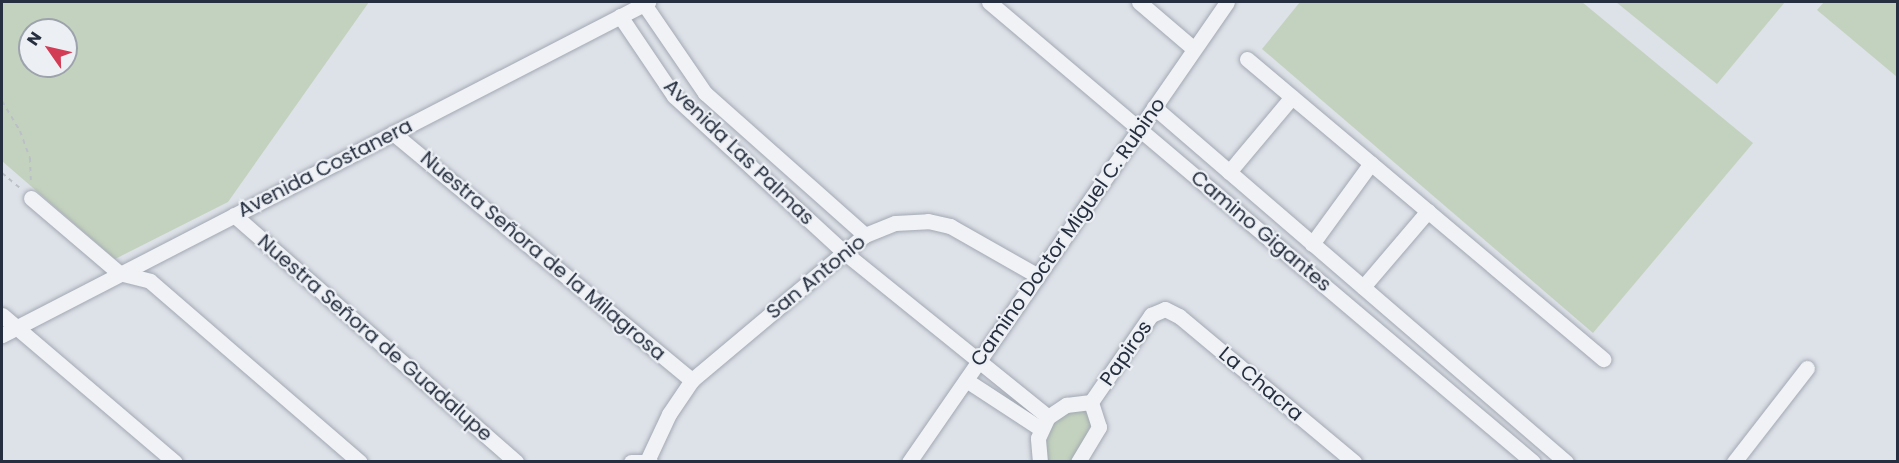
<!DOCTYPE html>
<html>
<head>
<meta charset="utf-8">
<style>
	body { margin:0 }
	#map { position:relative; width:1899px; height:463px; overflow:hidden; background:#dde1e8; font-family:Poppins,sans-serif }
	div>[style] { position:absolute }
	.green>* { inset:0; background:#c3d2be }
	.path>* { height:2px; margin-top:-1px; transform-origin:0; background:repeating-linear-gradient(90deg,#bbbfc6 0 4.5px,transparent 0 9px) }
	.roads { filter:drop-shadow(0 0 2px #a2a8b2) drop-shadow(0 0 2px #a2a8b2) }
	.minor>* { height:15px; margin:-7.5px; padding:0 7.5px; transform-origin:7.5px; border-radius:7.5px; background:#f0f2f6 }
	span { translate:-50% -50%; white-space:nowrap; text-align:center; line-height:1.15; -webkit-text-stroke:4.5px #ecf0f5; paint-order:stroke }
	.street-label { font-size:20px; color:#262f3f }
	.frame { position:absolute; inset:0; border:3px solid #262f3f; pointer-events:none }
	.north { position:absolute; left:18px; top:18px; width:60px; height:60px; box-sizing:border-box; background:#ecf0f5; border:2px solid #9da3ac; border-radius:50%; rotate:304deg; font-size:16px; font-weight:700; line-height:24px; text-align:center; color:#262f3f }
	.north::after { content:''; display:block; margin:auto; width:21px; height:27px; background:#d33c55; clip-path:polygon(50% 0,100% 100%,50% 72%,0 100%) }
</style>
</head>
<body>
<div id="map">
	<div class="green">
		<div style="clip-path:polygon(evenodd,2px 2px,369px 2px,228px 202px,115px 259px,2px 161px,2px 2px,30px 30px,66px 30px,66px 66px,30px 66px,30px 30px)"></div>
		<div style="clip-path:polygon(1300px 2px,1582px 2px,1753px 143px,1593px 333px,1262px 49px)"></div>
		<div style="clip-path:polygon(1616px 2px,1785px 2px,1717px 84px)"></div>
		<div style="clip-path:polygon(1824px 2px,1897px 2px,1897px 77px,1817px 10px)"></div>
		<div style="clip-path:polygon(1077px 408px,1089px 410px,1093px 421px,1073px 462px,1044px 461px,1042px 454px,1050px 422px)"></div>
	</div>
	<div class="path">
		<div style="left:2px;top:101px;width:35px;rotate:59deg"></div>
		<div style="left:20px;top:131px;width:29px;rotate:70deg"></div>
		<div style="left:30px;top:158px;width:25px;rotate:88deg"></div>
		<div style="left:2px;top:173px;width:23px;rotate:40deg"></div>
	</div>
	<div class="roads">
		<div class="minor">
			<div style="left:989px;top:2px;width:712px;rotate:40.22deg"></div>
			<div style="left:1139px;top:2px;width:72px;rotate:40.5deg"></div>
			<div style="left:644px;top:4px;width:108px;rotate:55.6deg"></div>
			<div style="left:705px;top:93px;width:214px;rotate:41.6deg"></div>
			<div style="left:620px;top:16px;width:97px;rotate:56deg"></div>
			<div style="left:674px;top:96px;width:232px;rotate:42.6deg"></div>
			<div style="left:845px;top:253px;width:261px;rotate:38.9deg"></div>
			<div style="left:1247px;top:59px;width:466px;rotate:40.1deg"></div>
			<div style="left:1154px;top:107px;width:544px;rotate:40.75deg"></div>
			<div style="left:393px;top:133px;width:388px;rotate:39.6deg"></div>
			<div style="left:1229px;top:172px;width:98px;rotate:-50deg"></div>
			<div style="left:31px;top:198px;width:116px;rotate:40.4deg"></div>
			<div style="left:119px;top:273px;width:32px;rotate:14deg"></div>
			<div style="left:150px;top:281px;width:277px;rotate:40.8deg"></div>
			<div style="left:234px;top:215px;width:375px;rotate:41.2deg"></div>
			<div style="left:1312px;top:244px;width:100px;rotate:-53.9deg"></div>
			<div style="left:1363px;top:287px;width:100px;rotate:-49.5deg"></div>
			<div style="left:2px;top:315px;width:227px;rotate:40.4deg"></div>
			<div style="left:2px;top:335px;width:727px;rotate:-27.27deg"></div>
			<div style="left:966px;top:380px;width:90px;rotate:33.2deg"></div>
			<div style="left:1091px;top:402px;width:106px;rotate:-55.4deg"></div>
			<div style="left:1151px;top:315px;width:15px;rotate:-23deg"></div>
			<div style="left:1165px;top:309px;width:16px;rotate:27deg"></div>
			<div style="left:1179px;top:316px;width:228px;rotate:39.8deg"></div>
			<div style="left:647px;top:461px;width:52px;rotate:-64.9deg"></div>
			<div style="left:669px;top:414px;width:41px;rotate:-55.9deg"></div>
			<div style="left:692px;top:380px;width:226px;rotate:-40deg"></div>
			<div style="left:865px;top:235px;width:32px;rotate:-22deg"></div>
			<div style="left:895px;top:223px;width:33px;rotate:-3deg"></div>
			<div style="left:928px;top:221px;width:23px;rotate:13deg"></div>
			<div style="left:950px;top:226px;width:101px;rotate:29.6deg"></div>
			<div style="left:631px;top:462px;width:19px"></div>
			<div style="left:909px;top:462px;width:559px;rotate:-55.34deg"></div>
			<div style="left:1040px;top:462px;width:24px;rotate:-95deg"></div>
			<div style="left:1038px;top:438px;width:23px;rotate:-65deg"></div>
			<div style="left:1048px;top:417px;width:22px;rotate:-34deg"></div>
			<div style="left:1066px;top:405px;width:25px;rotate:-7deg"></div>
			<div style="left:1078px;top:462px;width:41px;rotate:-59deg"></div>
			<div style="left:1099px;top:427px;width:26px;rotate:-108deg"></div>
			<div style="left:1734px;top:462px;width:119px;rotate:-52.2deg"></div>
		</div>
	</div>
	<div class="street-label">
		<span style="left:739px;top:152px;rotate:44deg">Avenida Las Palmas</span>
		<span style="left:325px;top:168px;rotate:-27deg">Avenida Costanera</span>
		<span style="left:1261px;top:231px;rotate:40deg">Camino Gigantes</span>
		<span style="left:1068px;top:232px;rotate:-55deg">Camino Doctor Miguel C. Rubino</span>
		<span style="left:543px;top:256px;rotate:40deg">Nuestra Señora de la Milagrosa</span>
		<span style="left:816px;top:277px;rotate:-39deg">San Antonio</span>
		<span style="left:375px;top:338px;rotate:41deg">Nuestra Señora de Guadalupe</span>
		<span style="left:1126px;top:353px;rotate:-55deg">Papiros</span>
		<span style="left:1261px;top:384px;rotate:40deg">La Chacra</span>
	</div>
	<div class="frame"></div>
	<div class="north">N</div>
</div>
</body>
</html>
